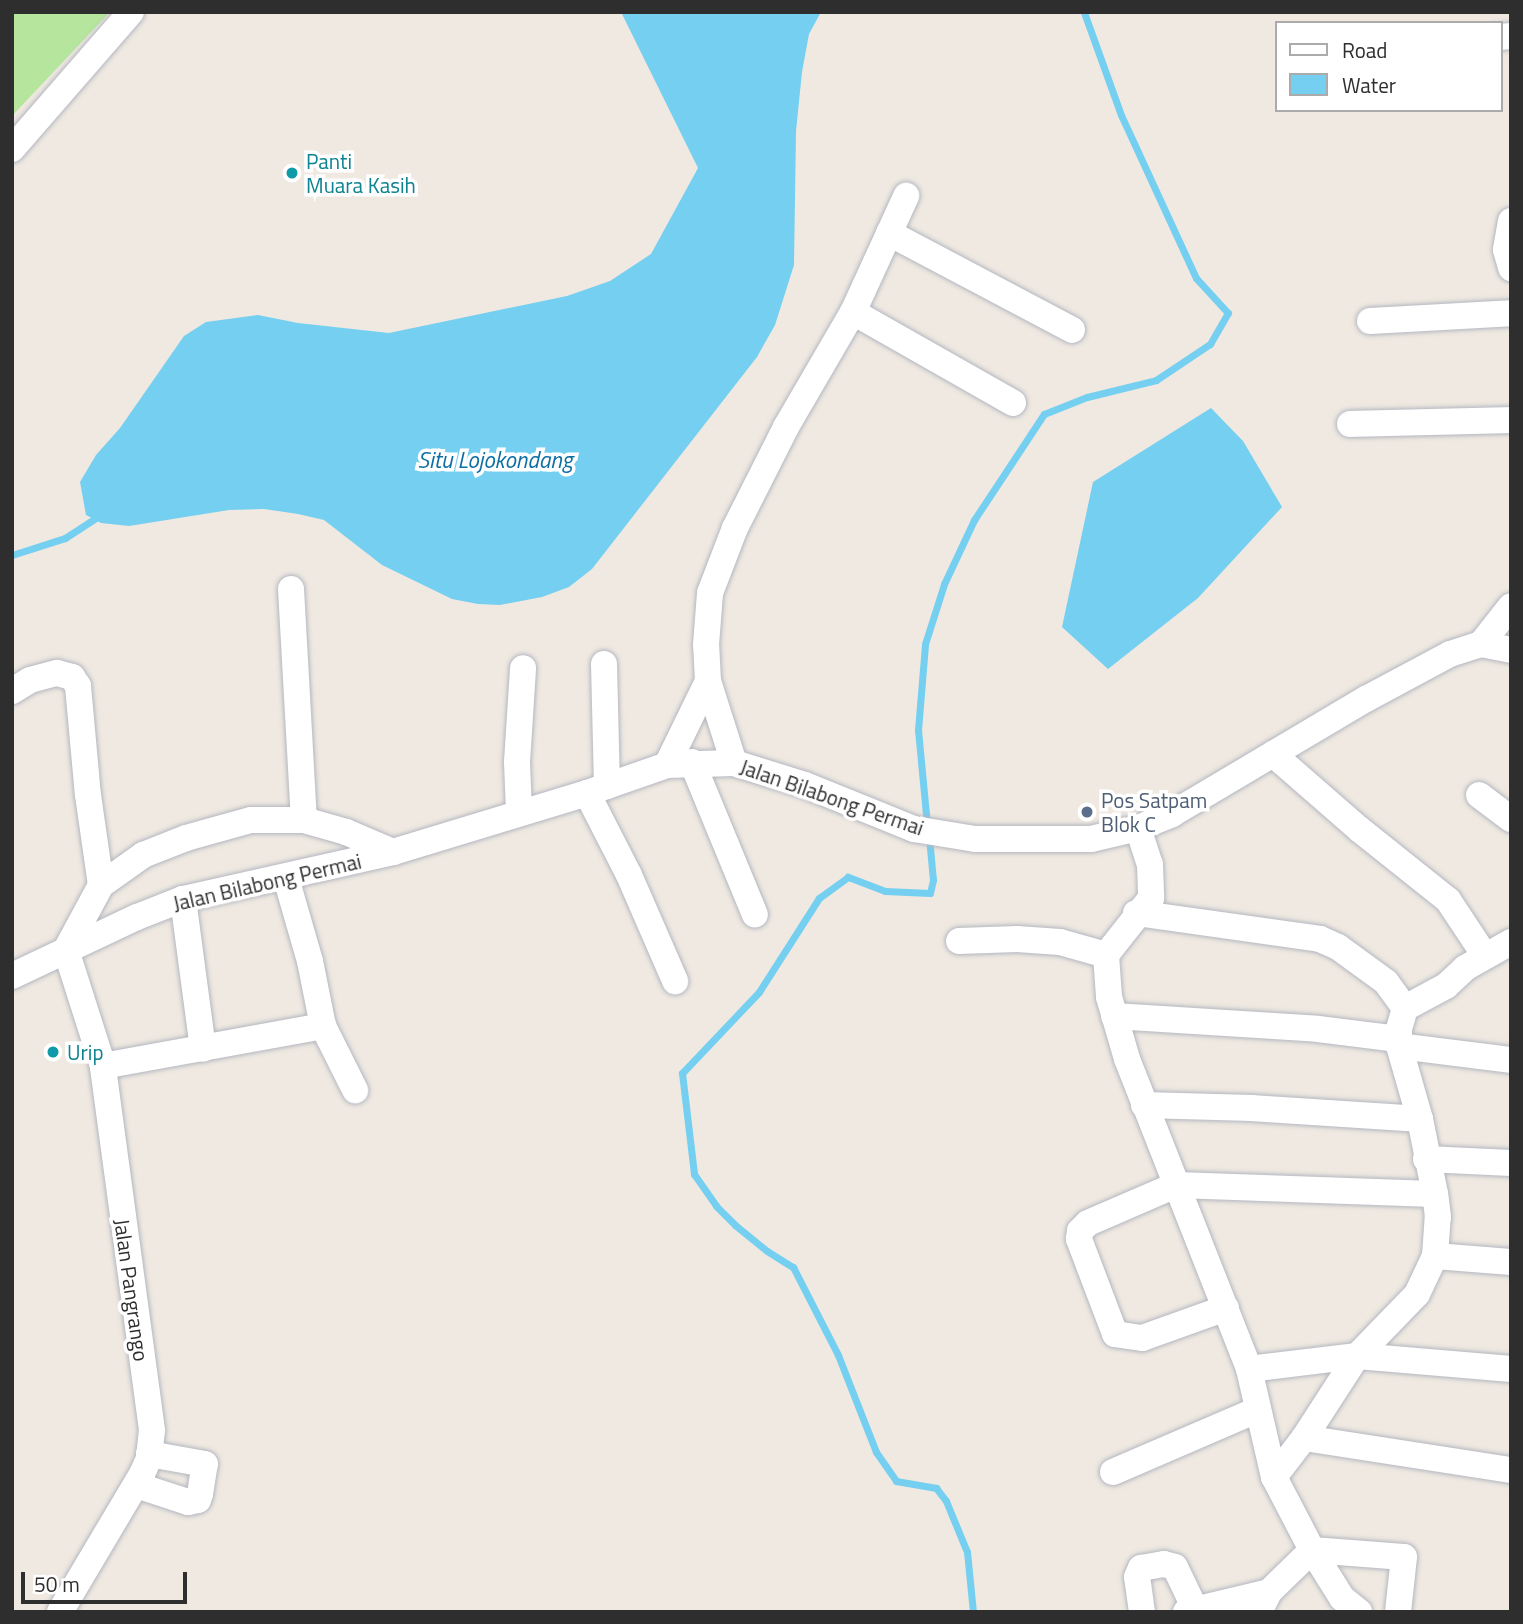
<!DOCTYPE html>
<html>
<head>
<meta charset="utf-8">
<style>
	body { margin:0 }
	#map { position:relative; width:1523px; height:1624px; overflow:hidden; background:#efe9e1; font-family:"Titillium Web",sans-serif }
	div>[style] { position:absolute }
	.green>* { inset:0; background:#b6e59e }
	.water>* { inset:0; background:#75cff0 }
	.stream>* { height:7px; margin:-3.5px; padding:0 3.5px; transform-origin:3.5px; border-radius:3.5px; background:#75cff0 }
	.roads { filter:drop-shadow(0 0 2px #b4b7c1) drop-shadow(0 0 2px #b4b7c1) }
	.minor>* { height:26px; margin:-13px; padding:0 13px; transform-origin:13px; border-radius:13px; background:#fff }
	.dots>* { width:19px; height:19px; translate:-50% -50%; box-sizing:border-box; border:4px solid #fff; border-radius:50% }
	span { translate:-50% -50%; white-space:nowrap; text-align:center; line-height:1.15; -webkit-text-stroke:7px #fff; paint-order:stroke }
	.culture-label { font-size:21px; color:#0d838f }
	.left { translate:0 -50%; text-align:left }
	.street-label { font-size:21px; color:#2e2e2e }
	.service-label { font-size:21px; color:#4e5e75 }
	.water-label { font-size:23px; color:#0d6fa3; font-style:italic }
	.frame { position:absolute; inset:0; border:14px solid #2e2e2e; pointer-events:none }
	.legend { position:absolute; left:1275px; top:21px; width:228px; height:91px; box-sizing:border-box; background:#fff; border:2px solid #ababab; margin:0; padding:9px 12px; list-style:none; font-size:21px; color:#2e2e2e }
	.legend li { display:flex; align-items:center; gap:14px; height:35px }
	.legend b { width:35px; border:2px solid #ababab }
	.scale { position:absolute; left:21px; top:1572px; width:166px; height:32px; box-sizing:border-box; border:4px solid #2e2e2e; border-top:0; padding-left:9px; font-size:21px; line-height:24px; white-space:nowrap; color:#2e2e2e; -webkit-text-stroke:5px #fff; paint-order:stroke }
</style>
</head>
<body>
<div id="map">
	<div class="green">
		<div style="clip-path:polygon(12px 12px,110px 12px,12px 116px)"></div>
	</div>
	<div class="water">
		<div style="clip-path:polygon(621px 12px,821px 12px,809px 34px,802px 72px,796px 131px,794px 265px,775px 325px,757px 357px,592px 569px,569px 587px,542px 597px,500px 605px,478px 604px,452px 599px,382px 565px,324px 520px,298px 514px,264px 509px,229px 510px,129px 526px,101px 523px,86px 515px,80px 482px,96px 455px,120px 428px,184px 336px,206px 322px,258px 315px,298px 323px,389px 333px,567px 296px,610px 281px,651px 254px,698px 168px)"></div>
		<div style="clip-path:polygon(1211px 408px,1243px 441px,1282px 507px,1198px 598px,1108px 669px,1062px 627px,1093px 482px)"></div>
	</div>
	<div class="stream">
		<div style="left:12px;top:555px;width:56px;rotate:-17.8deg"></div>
		<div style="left:65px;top:538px;width:38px;rotate:-33deg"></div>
		<div style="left:927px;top:825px;width:95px;rotate:-95.4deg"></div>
		<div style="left:918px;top:730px;width:86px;rotate:-85.3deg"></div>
		<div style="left:925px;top:644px;width:63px;rotate:-72.4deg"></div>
		<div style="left:944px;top:584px;width:71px;rotate:-64.9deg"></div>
		<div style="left:974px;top:520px;width:127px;rotate:-56.6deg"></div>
		<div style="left:1044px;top:414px;width:46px;rotate:-21.6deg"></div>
		<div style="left:1087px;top:397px;width:71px;rotate:-13.8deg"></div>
		<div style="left:1156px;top:380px;width:65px;rotate:-33.7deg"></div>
		<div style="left:1210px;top:344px;width:36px;rotate:-60deg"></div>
		<div style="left:1228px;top:313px;width:47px;rotate:-132.4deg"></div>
		<div style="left:1196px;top:278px;width:179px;rotate:-114.7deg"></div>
		<div style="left:1121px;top:115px;width:109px;rotate:-109.8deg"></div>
		<div style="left:929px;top:837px;width:43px;rotate:84.7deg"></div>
		<div style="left:933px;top:880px;width:13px;rotate:103deg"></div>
		<div style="left:930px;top:893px;width:45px;rotate:-177.5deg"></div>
		<div style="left:885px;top:891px;width:40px;rotate:-159deg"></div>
		<div style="left:848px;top:877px;width:36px;rotate:144deg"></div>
		<div style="left:819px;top:898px;width:112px;rotate:122.6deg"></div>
		<div style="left:759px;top:992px;width:112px;rotate:133.5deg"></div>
		<div style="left:682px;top:1073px;width:102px;rotate:83.2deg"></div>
		<div style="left:694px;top:1174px;width:39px;rotate:55deg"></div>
		<div style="left:716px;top:1206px;width:27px;rotate:45deg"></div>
		<div style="left:735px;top:1225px;width:41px;rotate:39.1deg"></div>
		<div style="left:767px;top:1251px;width:31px;rotate:32deg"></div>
		<div style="left:793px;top:1267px;width:99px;rotate:62.9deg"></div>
		<div style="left:838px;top:1355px;width:104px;rotate:68.6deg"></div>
		<div style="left:876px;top:1452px;width:35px;rotate:55deg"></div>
		<div style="left:896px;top:1481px;width:41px;rotate:9.9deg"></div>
		<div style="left:936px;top:1488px;width:16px;rotate:52deg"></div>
		<div style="left:946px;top:1501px;width:55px;rotate:67.6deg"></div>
		<div style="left:967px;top:1552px;width:60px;rotate:84.3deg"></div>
	</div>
	<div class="roads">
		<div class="minor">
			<div style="left:1500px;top:37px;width:11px;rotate:-5deg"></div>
			<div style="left:12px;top:149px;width:181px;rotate:-49deg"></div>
			<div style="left:1511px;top:221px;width:29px;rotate:100deg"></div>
			<div style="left:1506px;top:250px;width:19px;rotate:74deg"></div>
			<div style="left:889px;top:233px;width:207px;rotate:27.9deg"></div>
			<div style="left:853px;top:312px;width:184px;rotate:29.6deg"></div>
			<div style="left:1370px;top:321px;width:141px;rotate:-3.2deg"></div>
			<div style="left:1350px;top:424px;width:161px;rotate:-1.4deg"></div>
			<div style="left:291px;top:589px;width:231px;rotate:86.8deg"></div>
			<div style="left:1481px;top:644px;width:31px;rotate:11deg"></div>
			<div style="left:604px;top:664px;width:122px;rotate:88.6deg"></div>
			<div style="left:12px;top:691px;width:21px;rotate:-31deg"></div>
			<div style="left:30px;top:680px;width:28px;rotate:-15deg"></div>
			<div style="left:57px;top:673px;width:16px;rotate:15deg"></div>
			<div style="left:72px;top:677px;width:11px;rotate:56deg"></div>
			<div style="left:78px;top:686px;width:109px;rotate:84.8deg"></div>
			<div style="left:88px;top:795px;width:91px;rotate:81.8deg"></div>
			<div style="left:1273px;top:754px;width:114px;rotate:41.1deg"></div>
			<div style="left:1359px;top:829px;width:114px;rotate:38.6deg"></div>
			<div style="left:1448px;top:900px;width:67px;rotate:56.5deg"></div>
			<div style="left:692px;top:762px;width:165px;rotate:67.6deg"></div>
			<div style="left:734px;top:763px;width:86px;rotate:-107.6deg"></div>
			<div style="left:708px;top:681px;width:36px;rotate:-93deg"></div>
			<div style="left:706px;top:645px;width:52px;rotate:-85.6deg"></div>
			<div style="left:710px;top:593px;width:70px;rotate:-69deg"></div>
			<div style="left:735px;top:528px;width:113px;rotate:-63.2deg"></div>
			<div style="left:786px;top:427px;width:133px;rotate:-59.8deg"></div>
			<div style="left:853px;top:312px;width:128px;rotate:-65.4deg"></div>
			<div style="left:667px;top:765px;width:93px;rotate:-64deg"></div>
			<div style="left:587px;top:793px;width:92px;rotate:62.9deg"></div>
			<div style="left:629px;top:875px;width:116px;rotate:66.5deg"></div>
			<div style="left:1479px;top:795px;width:40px;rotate:37deg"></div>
			<div style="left:519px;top:812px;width:50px;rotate:-92.3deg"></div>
			<div style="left:517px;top:762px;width:94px;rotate:-86.3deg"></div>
			<div style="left:1138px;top:828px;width:38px;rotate:72deg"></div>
			<div style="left:1150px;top:864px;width:34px;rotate:88deg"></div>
			<div style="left:1151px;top:898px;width:73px;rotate:128.3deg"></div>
			<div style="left:1106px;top:955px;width:42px;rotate:85.9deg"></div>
			<div style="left:1109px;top:997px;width:65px;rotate:73.8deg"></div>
			<div style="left:1127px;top:1059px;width:333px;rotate:68.5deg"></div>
			<div style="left:1249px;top:1369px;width:111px;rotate:77deg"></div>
			<div style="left:1274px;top:1477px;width:82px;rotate:62.5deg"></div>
			<div style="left:1312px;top:1550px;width:92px;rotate:4.4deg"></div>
			<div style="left:1404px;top:1557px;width:55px;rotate:96.2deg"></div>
			<div style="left:286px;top:878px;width:86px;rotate:73.9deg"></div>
			<div style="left:310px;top:961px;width:66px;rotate:78.7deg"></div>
			<div style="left:323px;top:1026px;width:72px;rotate:63.4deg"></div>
			<div style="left:183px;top:899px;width:151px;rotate:82.4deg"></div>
			<div style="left:1136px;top:913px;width:186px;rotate:8deg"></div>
			<div style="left:1320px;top:939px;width:20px;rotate:24deg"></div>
			<div style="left:1338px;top:947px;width:59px;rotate:36.1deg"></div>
			<div style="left:1386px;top:982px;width:32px;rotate:54deg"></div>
			<div style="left:959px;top:941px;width:58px;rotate:-2deg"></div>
			<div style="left:1017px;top:939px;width:43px;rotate:4deg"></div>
			<div style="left:1060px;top:942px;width:48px;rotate:15.8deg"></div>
			<div style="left:12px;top:976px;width:138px;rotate:-25.3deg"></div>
			<div style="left:137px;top:917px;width:49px;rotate:-21.4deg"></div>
			<div style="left:183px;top:899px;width:215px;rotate:-12.6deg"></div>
			<div style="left:393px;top:852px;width:203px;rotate:-16.9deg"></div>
			<div style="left:587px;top:793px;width:85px;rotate:-19.3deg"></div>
			<div style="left:667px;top:765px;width:67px;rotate:-1.7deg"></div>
			<div style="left:734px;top:763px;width:74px;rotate:17.2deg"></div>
			<div style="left:805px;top:785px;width:118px;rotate:22deg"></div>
			<div style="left:914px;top:829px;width:62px;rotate:9.3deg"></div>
			<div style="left:975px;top:839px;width:116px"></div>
			<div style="left:1091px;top:839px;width:48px;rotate:-13.2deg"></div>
			<div style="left:1138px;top:828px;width:37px;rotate:-22deg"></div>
			<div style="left:1172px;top:814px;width:226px;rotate:-30.7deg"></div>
			<div style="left:1366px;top:699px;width:95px;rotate:-28.2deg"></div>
			<div style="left:1450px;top:654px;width:33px;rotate:-18deg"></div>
			<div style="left:1481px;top:644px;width:48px;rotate:-51.7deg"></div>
			<div style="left:1114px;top:1016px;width:204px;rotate:3.6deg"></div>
			<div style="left:1318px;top:1029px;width:81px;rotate:7.1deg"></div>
			<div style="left:1399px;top:1046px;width:113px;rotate:7.1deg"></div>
			<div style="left:103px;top:1066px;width:224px;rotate:-10.3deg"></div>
			<div style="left:1144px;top:1105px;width:108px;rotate:1.6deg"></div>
			<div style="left:1252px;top:1108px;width:168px;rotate:3.7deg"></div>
			<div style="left:1426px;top:1159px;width:85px;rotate:2.7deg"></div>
			<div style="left:1435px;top:1256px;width:76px;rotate:4.5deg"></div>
			<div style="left:1226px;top:1308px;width:89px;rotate:160.3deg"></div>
			<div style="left:1142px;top:1338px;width:27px;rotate:-172deg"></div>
			<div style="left:1115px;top:1334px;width:102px;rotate:-110.8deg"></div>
			<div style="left:1079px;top:1239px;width:8px;rotate:-83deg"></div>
			<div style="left:1080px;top:1231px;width:11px;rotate:-45deg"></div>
			<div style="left:1088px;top:1223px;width:96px;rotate:-23.4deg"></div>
			<div style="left:1176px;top:1185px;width:259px;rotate:2deg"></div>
			<div style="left:1249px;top:1369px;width:109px;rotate:-6.9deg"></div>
			<div style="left:1357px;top:1356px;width:155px;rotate:4.8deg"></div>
			<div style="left:1304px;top:1438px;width:209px;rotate:8.8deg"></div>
			<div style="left:1113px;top:1472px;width:157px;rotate:-23.3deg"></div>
			<div style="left:1274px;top:1477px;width:49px;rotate:-52.4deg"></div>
			<div style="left:1304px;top:1438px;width:98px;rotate:-57.1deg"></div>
			<div style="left:1357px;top:1356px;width:86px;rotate:-45.9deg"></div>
			<div style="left:1417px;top:1294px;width:42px;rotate:-64.7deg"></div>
			<div style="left:1435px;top:1256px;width:39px;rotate:-86deg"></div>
			<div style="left:1438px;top:1217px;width:23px;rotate:-97deg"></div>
			<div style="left:1435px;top:1194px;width:76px;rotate:-101.3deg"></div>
			<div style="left:1420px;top:1119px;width:76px;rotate:-106deg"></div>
			<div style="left:1399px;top:1046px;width:17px;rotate:-90deg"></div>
			<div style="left:1399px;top:1029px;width:22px;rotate:-74deg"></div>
			<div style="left:1405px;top:1008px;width:47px;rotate:-28.2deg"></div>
			<div style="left:1446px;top:986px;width:26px;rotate:-43deg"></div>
			<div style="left:1465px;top:968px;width:53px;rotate:-29.5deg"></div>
			<div style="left:136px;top:1485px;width:55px;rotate:18.1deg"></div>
			<div style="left:188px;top:1502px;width:10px;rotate:-11deg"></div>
			<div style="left:198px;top:1500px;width:6px;rotate:-72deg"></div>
			<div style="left:200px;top:1494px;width:30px;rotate:-81deg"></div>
			<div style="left:205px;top:1464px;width:57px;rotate:-169.9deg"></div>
			<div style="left:60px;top:1612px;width:161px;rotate:-59.3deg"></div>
			<div style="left:142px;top:1474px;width:17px;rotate:-66deg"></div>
			<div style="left:149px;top:1458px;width:28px;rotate:-84deg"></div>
			<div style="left:152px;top:1430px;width:367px;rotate:-97.7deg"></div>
			<div style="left:103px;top:1066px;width:122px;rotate:-107.7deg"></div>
			<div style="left:66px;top:950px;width:74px;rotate:-61.7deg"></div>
			<div style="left:101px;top:885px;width:52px;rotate:-35.5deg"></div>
			<div style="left:143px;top:855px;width:46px;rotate:-21.6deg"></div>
			<div style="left:186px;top:838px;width:67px;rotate:-15.5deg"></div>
			<div style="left:251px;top:820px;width:53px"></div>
			<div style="left:304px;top:820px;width:44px;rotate:15.9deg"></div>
			<div style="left:346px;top:832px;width:51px;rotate:23.1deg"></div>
			<div style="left:1142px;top:1612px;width:35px;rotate:-98deg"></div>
			<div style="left:1137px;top:1577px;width:10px;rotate:-66deg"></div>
			<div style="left:1141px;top:1568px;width:23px;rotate:-10deg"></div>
			<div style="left:1164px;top:1564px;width:11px;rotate:15deg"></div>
			<div style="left:1175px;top:1567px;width:47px;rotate:64.5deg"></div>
			<div style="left:1186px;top:1612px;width:85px;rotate:-13.5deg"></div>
			<div style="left:1259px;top:1612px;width:22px;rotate:-63deg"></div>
			<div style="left:1269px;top:1592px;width:60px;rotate:-44.3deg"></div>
			<div style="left:1312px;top:1550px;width:57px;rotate:58deg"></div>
			<div style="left:1342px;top:1598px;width:22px;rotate:39deg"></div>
		</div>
	</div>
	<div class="dots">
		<div style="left:292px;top:173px;background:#0f9aa8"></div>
		<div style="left:1087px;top:812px;background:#5c6f8a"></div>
		<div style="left:53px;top:1052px;background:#0f9aa8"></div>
	</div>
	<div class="culture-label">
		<span class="left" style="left:306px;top:173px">Panti<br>Muara Kasih</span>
		<span class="left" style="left:67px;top:1052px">Urip</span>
	</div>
	<div class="street-label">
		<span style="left:832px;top:797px;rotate:19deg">Jalan Bilabong Permai</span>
		<span style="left:267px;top:882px;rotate:-13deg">Jalan Bilabong Permai</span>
		<span style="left:132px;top:1290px;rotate:82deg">Jalan Pangrango</span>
	</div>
	<div class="service-label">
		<span class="left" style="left:1101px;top:812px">Pos Satpam<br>Blok C</span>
	</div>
	<div class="water-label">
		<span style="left:495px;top:460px">Situ Lojokondang</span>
	</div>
	<div class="frame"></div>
	<ul class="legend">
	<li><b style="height:9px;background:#fff"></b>Road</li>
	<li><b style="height:19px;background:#75cff0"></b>Water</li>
	</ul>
	<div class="scale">50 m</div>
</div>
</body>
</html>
